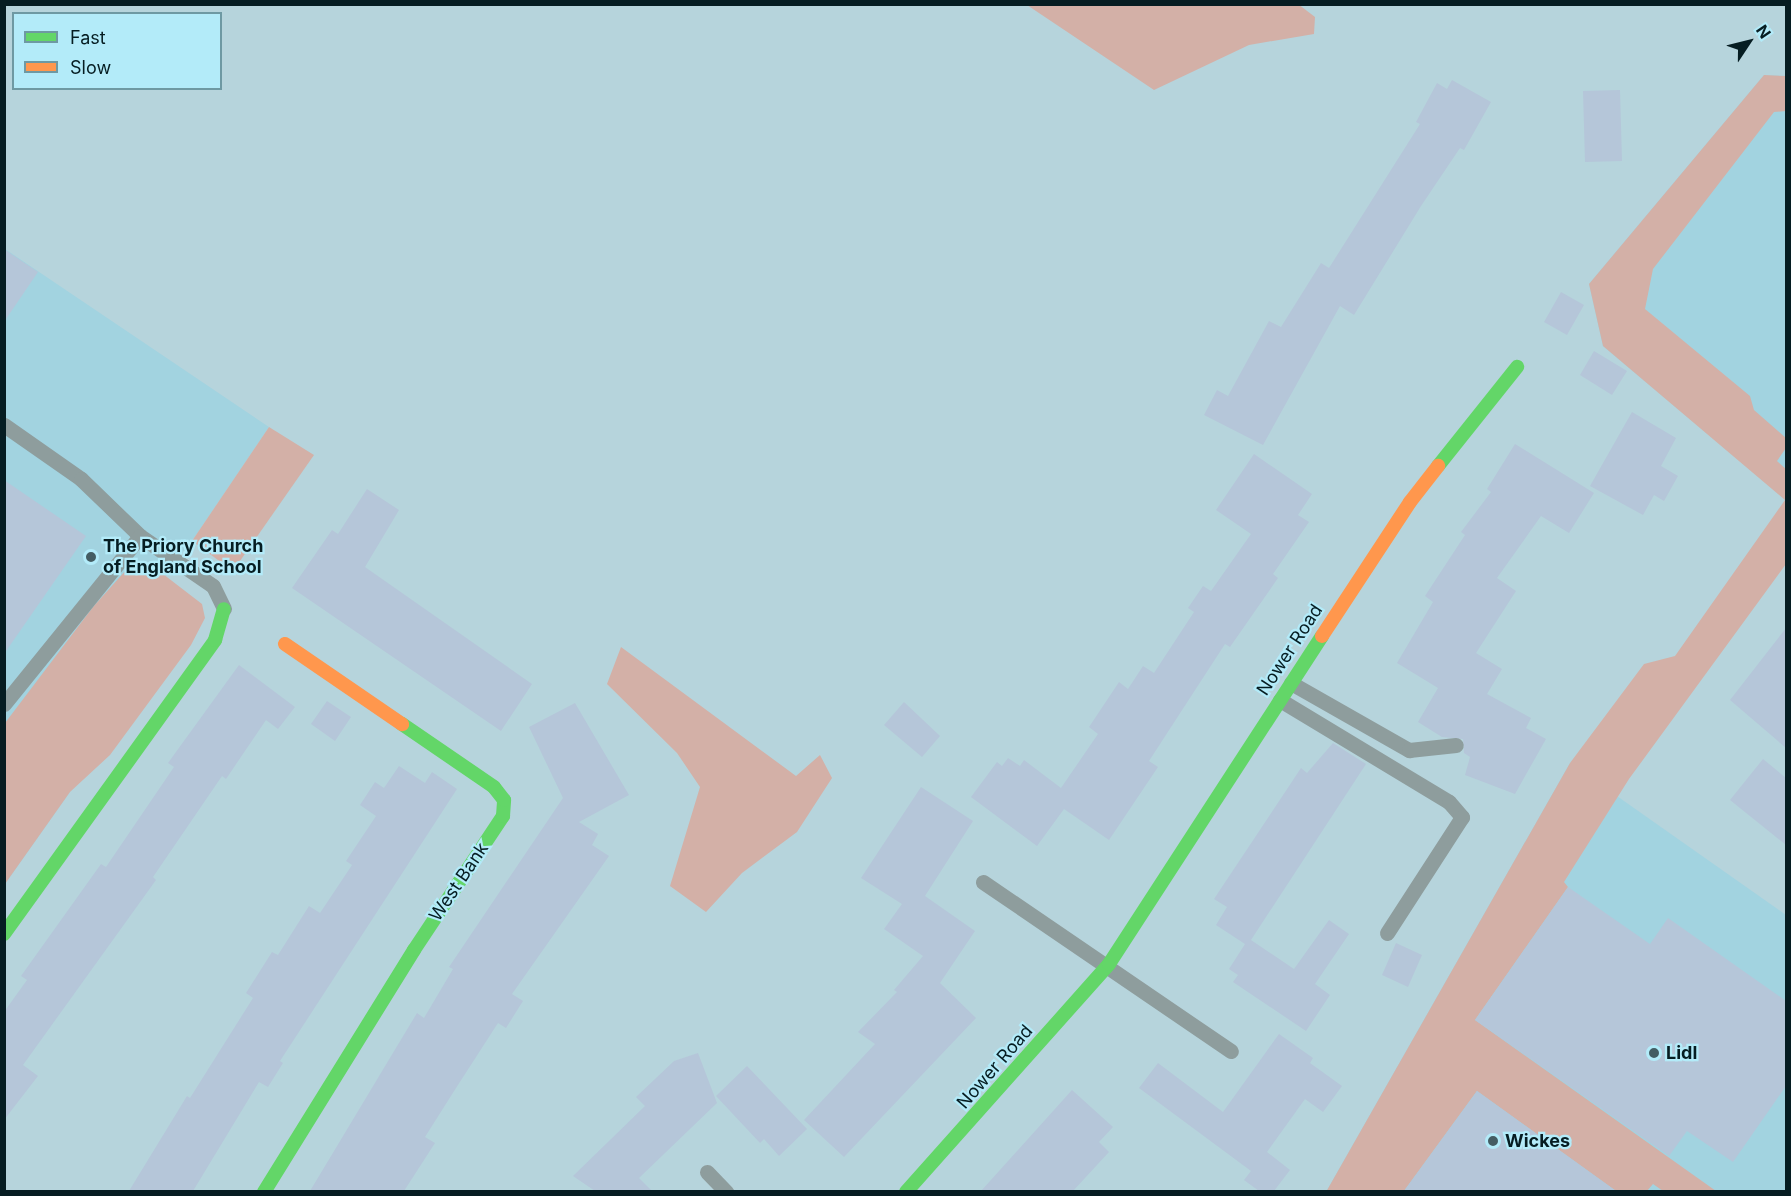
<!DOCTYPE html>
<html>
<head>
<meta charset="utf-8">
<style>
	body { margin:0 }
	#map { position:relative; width:1791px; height:1196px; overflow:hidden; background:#b6d4dc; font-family:Inter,sans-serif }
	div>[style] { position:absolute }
	.built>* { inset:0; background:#a2d3e0 }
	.green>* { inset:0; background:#d3b0a7 }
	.building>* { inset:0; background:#b5c6d9 }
	.lane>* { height:15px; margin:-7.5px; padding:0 7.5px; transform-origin:7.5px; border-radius:7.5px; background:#8e9d9d }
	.fast>* { height:14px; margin:-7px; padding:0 7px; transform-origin:7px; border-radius:7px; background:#63d668 }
	.slow>* { height:14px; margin:-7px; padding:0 7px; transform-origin:7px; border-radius:7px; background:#ff974d }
	.dots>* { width:16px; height:16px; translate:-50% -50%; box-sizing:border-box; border:3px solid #b3ebf9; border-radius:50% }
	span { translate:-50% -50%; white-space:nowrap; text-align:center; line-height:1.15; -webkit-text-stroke:4.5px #b3ebf9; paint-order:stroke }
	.poi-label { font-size:18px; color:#061d22; font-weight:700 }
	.left { translate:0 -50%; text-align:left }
	.street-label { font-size:18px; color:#061d22 }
	.frame { position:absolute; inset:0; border:6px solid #061d22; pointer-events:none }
	.legend { position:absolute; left:12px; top:12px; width:210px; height:78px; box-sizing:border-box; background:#b3ebf9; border:2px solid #6e99a3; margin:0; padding:8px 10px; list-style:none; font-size:18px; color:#061d22 }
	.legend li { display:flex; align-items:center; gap:12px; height:30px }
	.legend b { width:30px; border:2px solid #6e99a3 }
	.north { position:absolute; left:1719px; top:12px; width:60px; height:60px; -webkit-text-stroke:4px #b3ebf9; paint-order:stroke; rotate:55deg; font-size:16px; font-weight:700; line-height:24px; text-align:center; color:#061d22 }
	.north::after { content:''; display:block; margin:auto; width:21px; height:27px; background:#061d22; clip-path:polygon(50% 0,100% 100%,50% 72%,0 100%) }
</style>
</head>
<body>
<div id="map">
	<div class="built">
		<div style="clip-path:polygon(1764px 75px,1786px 76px,1786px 500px,1603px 346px,1589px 284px)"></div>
		<div style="clip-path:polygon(5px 249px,269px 427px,192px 541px,152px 590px,120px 721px,5px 884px)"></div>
		<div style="clip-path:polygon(1570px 763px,1786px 915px,1786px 1191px,1326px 1192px)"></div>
	</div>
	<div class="green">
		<div style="clip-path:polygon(1298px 4px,1315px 17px,1314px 34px,1249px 45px,1154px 90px,1027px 5px)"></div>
		<div style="clip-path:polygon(1764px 75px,1786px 76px,1786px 111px,1774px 112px,1653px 269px,1645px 309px,1750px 396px,1754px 410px,1786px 438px,1786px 448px,1777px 461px,1786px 469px,1786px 564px,1629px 779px,1564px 882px,1568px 887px,1475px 1020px,1716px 1191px,1663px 1191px,1653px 1184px,1647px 1191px,1616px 1191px,1477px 1091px,1404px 1191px,1326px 1192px,1570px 763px,1644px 664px,1675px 656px,1785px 500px,1603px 346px,1589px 284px)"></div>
		<div style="clip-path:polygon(269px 427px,314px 455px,233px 571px,192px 541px)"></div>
		<div style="clip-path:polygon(127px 569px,163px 574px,202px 604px,205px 618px,191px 645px,110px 755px,70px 792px,5px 884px,5px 723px,93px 607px)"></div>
		<div style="clip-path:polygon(621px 647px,796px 776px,820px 755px,832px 778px,797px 832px,742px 873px,706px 912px,670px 886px,700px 787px,677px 753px,607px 684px)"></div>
	</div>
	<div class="building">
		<div style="clip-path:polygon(1452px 80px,1491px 102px,1464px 150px,1460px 148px,1421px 206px,1354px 315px,1340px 306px,1263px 445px,1204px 415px,1217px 390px,1228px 396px,1269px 321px,1281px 327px,1321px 263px,1329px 268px,1420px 124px,1416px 122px,1437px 83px,1447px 89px)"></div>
		<div style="clip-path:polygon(1620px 90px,1622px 161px,1585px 162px,1583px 91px)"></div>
		<div style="clip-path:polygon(4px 249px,38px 272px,4px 322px)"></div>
		<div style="clip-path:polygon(1561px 292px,1584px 305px,1567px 335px,1544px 322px)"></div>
		<div style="clip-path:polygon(1594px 351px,1627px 371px,1612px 395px,1580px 375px)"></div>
		<div style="clip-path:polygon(1632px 412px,1676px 438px,1661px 466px,1678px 476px,1664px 501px,1654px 495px,1643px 515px,1590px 486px)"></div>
		<div style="clip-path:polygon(1515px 444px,1594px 493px,1569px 533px,1541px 516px,1497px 578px,1516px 591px,1476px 653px,1502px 669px,1487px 694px,1531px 718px,1526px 728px,1546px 739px,1515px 794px,1465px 775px,1470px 757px,1464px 753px,1463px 739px,1442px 737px,1418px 722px,1438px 688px,1397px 663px,1433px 602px,1425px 596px,1465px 535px,1461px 532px,1491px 492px,1487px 489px)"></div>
		<div style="clip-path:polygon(1254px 454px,1312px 494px,1298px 515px,1309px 522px,1273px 574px,1278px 578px,1230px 647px,1225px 644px,1149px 761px,1158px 767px,1109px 840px,1064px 809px,1037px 846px,971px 797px,997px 762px,1002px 766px,1008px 758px,1020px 766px,1024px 760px,1061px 788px,1098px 734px,1089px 727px,1119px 682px,1128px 689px,1143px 666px,1154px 673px,1194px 612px,1188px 608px,1203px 586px,1211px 591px,1251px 534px,1216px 510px)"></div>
		<div style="clip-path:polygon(4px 480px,86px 536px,4px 654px)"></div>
		<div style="clip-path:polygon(367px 489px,399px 510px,365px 567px,532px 684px,501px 731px,292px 588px,332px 530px,338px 534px)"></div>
		<div style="clip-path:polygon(1786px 628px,1786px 748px,1730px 700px)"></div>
		<div style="clip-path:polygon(239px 665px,295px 707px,278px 729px,266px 720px,226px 779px,222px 776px,153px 877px,156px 880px,23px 1065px,38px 1076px,4px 1120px,4px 1012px,27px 980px,21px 976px,101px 864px,106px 867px,174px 767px,168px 763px)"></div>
		<div style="clip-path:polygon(327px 701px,351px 717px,335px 741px,311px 724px)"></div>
		<div style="clip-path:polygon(904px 702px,940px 736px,922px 757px,884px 725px)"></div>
		<div style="clip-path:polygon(575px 703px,629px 795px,579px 822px,598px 834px,592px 845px,609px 856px,512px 994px,523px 1001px,506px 1028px,498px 1023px,456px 1088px,425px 1137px,435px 1143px,404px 1191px,310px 1191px,417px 1013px,424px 1018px,453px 969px,449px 967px,563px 798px,529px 727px)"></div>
		<div style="clip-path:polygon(1333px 743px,1366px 764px,1251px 940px,1294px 969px,1329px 920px,1349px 934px,1315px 984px,1330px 995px,1306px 1031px,1233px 982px,1238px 975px,1229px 969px,1245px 944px,1216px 925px,1227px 907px,1214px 899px,1301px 768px,1307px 773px)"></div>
		<div style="clip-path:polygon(1763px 759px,1786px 778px,1786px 845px,1730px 800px)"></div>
		<div style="clip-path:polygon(399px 766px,425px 783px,432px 772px,457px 789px,280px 1061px,283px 1063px,268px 1087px,259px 1082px,193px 1191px,129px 1191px,187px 1096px,190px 1098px,253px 998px,246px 993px,272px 952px,278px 955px,309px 906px,320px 913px,352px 865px,346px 861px,376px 816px,360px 805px,375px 782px,384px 788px)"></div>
		<div style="clip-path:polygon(921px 787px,973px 821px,925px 896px,975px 931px,940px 983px,976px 1018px,844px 1157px,804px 1120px,875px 1044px,858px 1032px,897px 992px,894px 990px,923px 956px,884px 929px,902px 904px,861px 878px)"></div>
		<div style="clip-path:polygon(1568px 887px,1650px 944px,1668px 918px,1786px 1001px,1786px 1086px,1733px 1162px,1687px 1131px,1669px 1156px,1475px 1020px)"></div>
		<div style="clip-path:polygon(1396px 943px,1422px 955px,1408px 987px,1382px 975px)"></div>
		<div style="clip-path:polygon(1279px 1034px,1313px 1058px,1310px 1063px,1342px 1086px,1323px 1112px,1305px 1099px,1267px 1152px,1290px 1170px,1274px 1191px,1259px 1191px,1244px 1180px,1251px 1171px,1139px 1088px,1158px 1063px,1223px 1112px)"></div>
		<div style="clip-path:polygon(698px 1053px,717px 1103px,639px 1178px,652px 1191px,595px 1191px,573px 1176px,645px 1106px,636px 1097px,674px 1061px)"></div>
		<div style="clip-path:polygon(747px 1066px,807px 1129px,779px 1156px,764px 1139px,760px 1143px,716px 1096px)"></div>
		<div style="clip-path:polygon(1072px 1090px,1113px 1127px,1099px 1142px,1109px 1152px,1073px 1191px,981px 1191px)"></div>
		<div style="clip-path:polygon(1477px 1091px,1616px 1191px,1404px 1191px)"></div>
	</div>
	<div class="lane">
		<div style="left:4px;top:425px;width:94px;rotate:35deg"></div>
		<div style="left:81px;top:479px;width:82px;rotate:44deg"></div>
		<div style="left:140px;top:536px;width:88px;rotate:34.4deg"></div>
		<div style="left:213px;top:586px;width:25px;rotate:64deg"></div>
		<div style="left:1291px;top:683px;width:136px;rotate:29.6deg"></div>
		<div style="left:1409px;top:750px;width:47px;rotate:-6.1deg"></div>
		<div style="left:1280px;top:700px;width:197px;rotate:31.1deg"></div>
		<div style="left:1449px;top:802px;width:20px;rotate:49deg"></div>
		<div style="left:1462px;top:817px;width:138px;rotate:122.9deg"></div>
		<div style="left:4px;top:704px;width:216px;rotate:-51deg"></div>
		<div style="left:983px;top:882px;width:300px;rotate:34.3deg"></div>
		<div style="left:707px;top:1172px;width:28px;rotate:46deg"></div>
	</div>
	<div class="fast">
		<div style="left:1438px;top:466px;width:127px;rotate:-51.4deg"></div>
		<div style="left:4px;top:934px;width:362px;rotate:-54.3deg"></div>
		<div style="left:215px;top:640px;width:32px;rotate:-74deg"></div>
		<div style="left:264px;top:1192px;width:285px;rotate:-58.2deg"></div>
		<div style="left:414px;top:950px;width:161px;rotate:-56.4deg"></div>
		<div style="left:503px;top:816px;width:16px;rotate:-86deg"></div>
		<div style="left:504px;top:800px;width:16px;rotate:-128deg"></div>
		<div style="left:494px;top:787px;width:112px;rotate:-145.6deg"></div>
		<div style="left:906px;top:1192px;width:305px;rotate:-48.3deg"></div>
		<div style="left:1109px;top:964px;width:391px;rotate:-57deg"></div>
	</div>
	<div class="slow">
		<div style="left:1322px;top:636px;width:160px;rotate:-56.7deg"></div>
		<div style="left:1410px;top:502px;width:46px;rotate:-52.1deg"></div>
		<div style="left:285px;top:644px;width:142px;rotate:34.4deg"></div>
	</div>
	<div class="dots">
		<div style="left:91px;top:557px;background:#445d63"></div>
		<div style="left:1654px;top:1053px;background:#445d63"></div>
		<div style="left:1493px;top:1141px;background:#445d63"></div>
	</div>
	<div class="poi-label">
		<span class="left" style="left:103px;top:557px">The Priory Church<br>of England School</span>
		<span class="left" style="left:1666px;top:1053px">Lidl</span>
		<span class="left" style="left:1505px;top:1141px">Wickes</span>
	</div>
	<div class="street-label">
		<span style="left:1290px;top:650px;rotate:-57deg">Nower Road</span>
		<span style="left:459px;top:882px;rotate:-56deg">West Bank</span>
		<span style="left:995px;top:1067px;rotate:-49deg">Nower Road</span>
	</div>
	<div class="frame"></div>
	<ul class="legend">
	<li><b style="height:8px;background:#63d668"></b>Fast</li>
	<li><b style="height:8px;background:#ff974d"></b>Slow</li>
	</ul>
	<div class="north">N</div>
</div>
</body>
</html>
